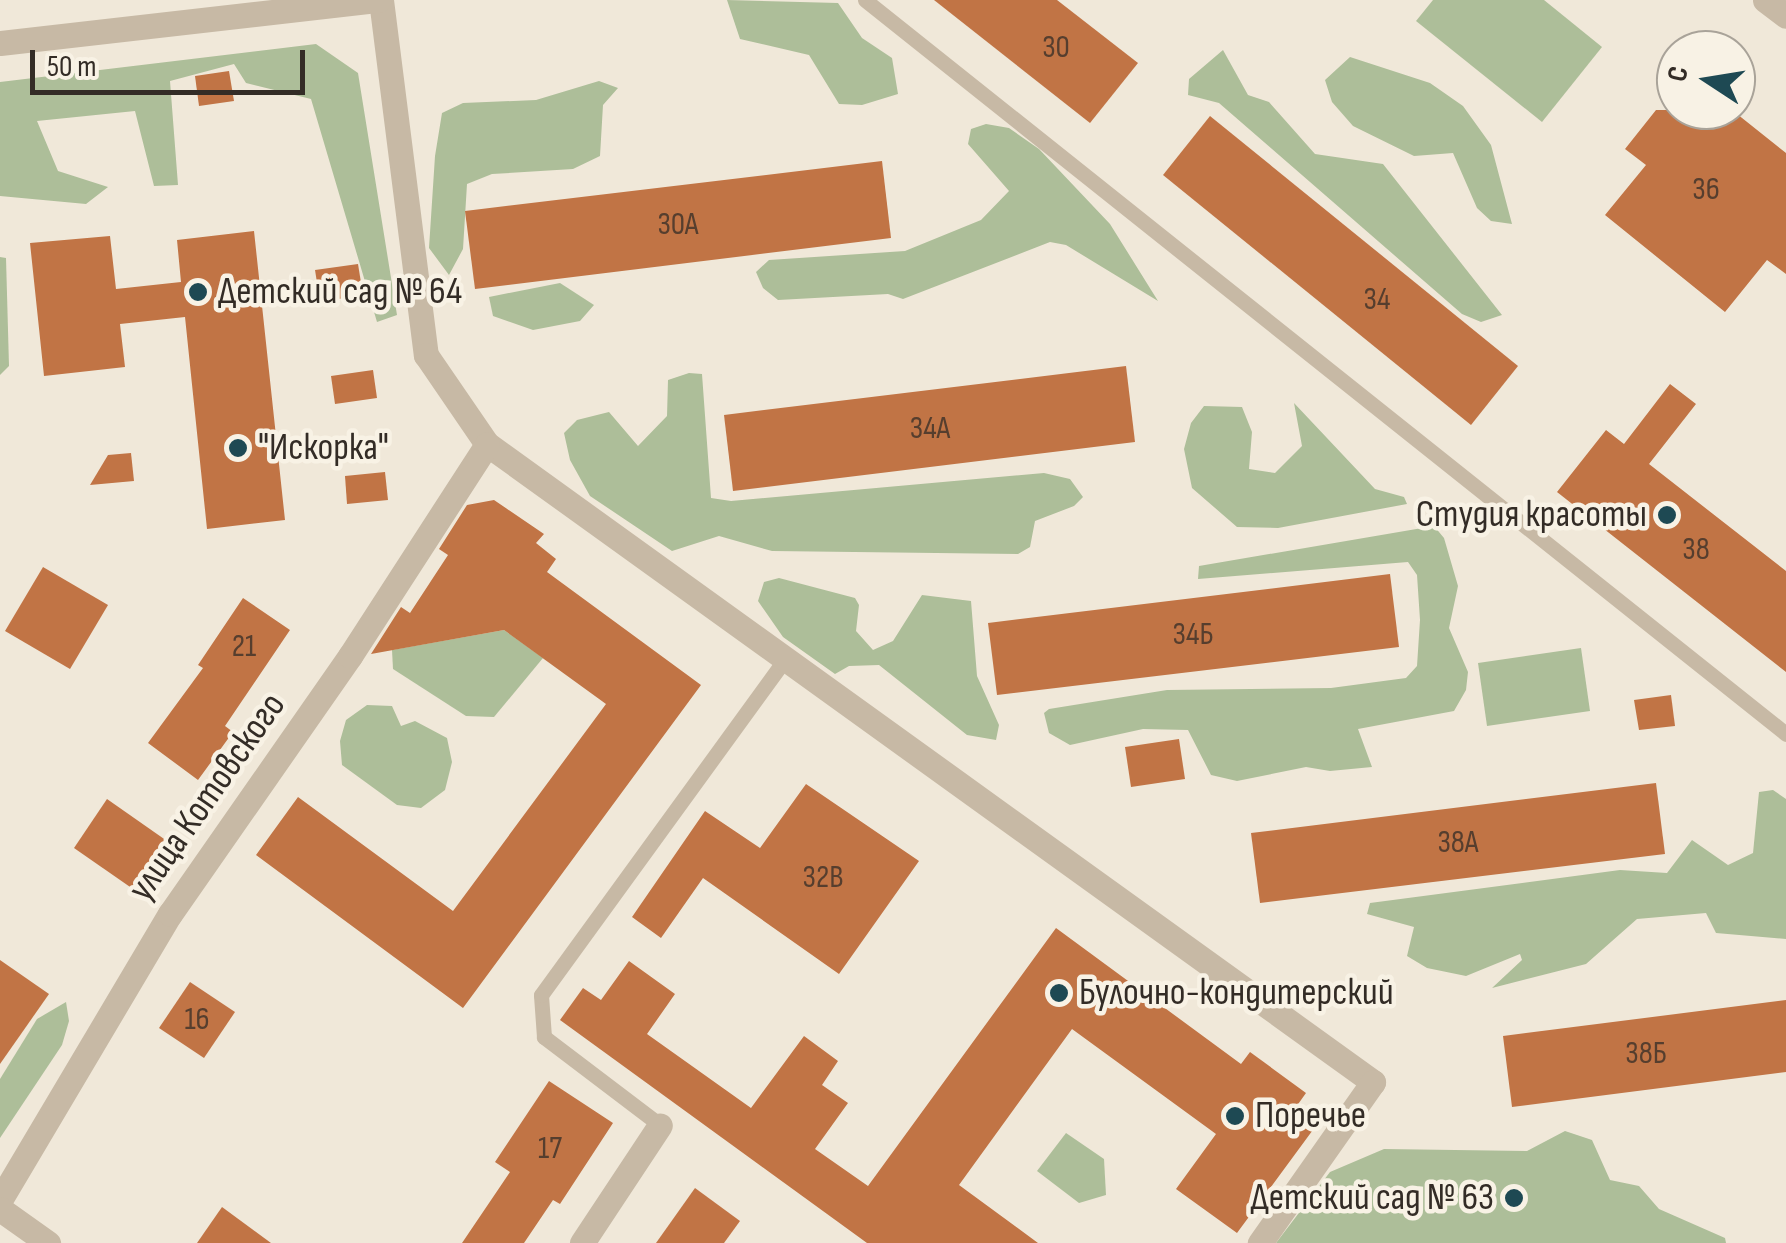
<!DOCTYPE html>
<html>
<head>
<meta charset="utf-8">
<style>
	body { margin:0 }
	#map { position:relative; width:1786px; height:1243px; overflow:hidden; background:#f0e8d9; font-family:"Sofia Sans Condensed",sans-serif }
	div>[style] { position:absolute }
	.green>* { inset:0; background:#adbe99 }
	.building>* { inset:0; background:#c17445 }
	.lane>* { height:15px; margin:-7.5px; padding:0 7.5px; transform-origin:7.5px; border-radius:7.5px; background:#c7b9a5 }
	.street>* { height:25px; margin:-12.5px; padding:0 12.5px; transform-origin:12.5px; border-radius:12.5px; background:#c7b9a5 }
	.dots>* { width:28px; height:28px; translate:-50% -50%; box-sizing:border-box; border:5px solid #f8f2e5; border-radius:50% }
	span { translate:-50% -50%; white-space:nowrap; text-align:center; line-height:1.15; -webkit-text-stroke:9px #f8f2e5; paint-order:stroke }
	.number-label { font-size:32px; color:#563e2e }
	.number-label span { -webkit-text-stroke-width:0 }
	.poi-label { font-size:38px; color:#332c26 }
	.left { translate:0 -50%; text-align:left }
	.right { translate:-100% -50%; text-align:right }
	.street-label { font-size:38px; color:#332c26 }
	.north { position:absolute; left:1656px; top:30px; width:100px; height:100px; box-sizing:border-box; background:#f8f2e5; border:2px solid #a9a399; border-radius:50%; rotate:282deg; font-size:28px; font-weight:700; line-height:40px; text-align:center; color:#332c26 }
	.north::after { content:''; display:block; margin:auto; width:35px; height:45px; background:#1e4953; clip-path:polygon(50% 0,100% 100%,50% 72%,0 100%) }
	.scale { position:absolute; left:30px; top:50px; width:275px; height:45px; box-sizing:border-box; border:5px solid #332c26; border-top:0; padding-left:12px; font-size:30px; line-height:35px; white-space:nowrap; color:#332c26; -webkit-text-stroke:8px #f8f2e5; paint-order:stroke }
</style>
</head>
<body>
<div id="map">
	<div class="green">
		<div style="clip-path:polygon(727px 0,838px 3px,862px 38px,892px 58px,898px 94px,862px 105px,839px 104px,809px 55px,740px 39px)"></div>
		<div style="clip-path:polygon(1433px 0,1544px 0,1602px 47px,1542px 122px,1416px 21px)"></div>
		<div style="clip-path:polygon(316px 44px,358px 73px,397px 315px,377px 322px,311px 99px,246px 83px,234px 64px,170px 81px,178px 185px,154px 186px,135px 111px,37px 121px,58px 171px,108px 187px,86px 204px,0 196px,0 82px)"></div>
		<div style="clip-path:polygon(1223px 50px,1248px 95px,1269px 102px,1315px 154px,1383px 164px,1502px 315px,1481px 322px,1462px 314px,1219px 103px,1188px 95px,1189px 79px)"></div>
		<div style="clip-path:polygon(1350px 57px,1430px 83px,1463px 106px,1491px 145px,1512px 224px,1491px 221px,1477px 208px,1453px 153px,1414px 156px,1353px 126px,1332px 102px,1325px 80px)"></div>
		<div style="clip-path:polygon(599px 81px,618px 88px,603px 105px,600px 156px,573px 169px,492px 174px,467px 184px,463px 249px,449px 275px,429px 248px,435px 156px,442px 113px,463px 103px,536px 100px)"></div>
		<div style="clip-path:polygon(986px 124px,1009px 128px,1039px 149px,1110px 224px,1158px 301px,1066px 245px,1050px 242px,903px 299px,888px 294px,778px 300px,763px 288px,756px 272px,769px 260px,905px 251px,981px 220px,1009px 191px,968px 144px,971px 129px)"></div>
		<div style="clip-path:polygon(0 257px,6px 258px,9px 366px,0 375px)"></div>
		<div style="clip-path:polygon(560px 283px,594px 305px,580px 321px,533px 330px,493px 316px,489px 297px)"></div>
		<div style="clip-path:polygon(689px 373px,702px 374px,711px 498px,731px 501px,1044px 473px,1070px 479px,1083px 497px,1074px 506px,1035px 521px,1030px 547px,1018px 554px,772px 551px,719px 536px,672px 551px,590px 496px,570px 460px,564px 433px,577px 420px,609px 412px,638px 446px,667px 416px,668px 380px)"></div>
		<div style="clip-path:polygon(1294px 403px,1375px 489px,1404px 497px,1407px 504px,1278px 528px,1237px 527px,1192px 488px,1184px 449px,1191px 423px,1204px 406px,1242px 407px,1252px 432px,1249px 469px,1275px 473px,1302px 446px)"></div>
		<div style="clip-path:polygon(1434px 526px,1444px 538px,1458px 586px,1449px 628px,1468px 672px,1466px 690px,1454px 711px,1358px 729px,1372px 767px,1330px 771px,1306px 767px,1237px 781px,1211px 775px,1188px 730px,1143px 729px,1070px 745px,1049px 733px,1044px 713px,1049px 709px,1167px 690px,1331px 688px,1406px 678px,1417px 666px,1420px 620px,1417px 575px,1408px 562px,1198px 579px,1199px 566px)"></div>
		<div style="clip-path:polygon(779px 578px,855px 598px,859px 605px,856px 631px,873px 650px,893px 641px,922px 595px,971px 601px,977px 676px,999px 725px,996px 740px,967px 735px,879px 665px,849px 666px,835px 674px,783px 637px,758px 601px,764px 582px)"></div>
		<div style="clip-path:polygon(504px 630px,543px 658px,494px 717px,466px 716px,393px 669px,392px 650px)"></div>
		<div style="clip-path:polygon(1581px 648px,1590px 711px,1487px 726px,1478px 663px)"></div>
		<div style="clip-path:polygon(367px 705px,392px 706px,401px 726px,415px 721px,447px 738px,452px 762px,445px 790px,421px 808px,397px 805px,342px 765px,340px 741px,346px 720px)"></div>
		<div style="clip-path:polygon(1773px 790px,1786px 799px,1786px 939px,1716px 933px,1706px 913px,1637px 919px,1586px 964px,1492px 988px,1522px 960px,1520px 954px,1466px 976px,1427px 968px,1407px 956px,1414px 927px,1367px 914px,1370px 903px,1620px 870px,1667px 873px,1692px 840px,1728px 865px,1753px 853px,1759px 792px)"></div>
		<div style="clip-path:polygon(66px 1002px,69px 1021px,62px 1045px,0 1138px,0 1079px,37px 1019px)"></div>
		<div style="clip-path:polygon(1565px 1131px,1592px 1140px,1610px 1180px,1639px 1186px,1659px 1209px,1725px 1238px,1726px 1243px,1276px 1243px,1330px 1172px,1384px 1149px,1527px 1151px)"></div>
		<div style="clip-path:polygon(1066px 1133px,1104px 1159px,1106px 1195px,1079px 1203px,1037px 1171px)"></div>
	</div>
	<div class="building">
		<div style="clip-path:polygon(934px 0,1057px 0,1138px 63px,1090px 123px)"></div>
		<div style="clip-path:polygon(229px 71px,234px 101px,199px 106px,195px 76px)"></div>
		<div style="clip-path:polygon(1656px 110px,1732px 110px,1786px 153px,1786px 274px,1767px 260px,1725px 312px,1605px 215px,1646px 165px,1625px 149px)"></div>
		<div style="clip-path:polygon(1210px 116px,1518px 366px,1471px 425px,1163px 175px)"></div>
		<div style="clip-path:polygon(882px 161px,891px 238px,475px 289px,465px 211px)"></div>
		<div style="clip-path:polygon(254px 231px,285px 520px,207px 529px,185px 317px,120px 324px,125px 367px,44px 376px,30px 243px,110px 236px,116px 289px,181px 282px,177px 240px)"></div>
		<div style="clip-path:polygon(358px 264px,363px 295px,320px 302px,315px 270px)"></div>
		<div style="clip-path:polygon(1126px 366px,1135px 442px,733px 491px,724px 415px)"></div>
		<div style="clip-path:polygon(373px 370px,377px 398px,335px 404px,331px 376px)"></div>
		<div style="clip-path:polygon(1670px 384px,1696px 404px,1649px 464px,1786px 571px,1786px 672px,1557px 492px,1606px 430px,1624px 444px)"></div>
		<div style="clip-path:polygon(131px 453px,134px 481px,90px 485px,108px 455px)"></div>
		<div style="clip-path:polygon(385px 472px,388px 500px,347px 504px,345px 476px)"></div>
		<div style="clip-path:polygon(494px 500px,544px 534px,536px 543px,556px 559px,547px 572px,701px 685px,463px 1008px,256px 855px,298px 797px,453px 911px,606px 704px,504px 630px,371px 654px,401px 607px,410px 613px,448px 555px,439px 549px,467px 505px)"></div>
		<div style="clip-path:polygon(43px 567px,108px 605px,70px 669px,5px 631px)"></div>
		<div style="clip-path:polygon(1390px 574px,1399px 647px,997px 695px,988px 623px)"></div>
		<div style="clip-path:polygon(243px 598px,290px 630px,225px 726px,233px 732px,198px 780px,148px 743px,203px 668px,198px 665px)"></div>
		<div style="clip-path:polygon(1671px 695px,1675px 726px,1639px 730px,1634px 700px)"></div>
		<div style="clip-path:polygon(1179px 739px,1185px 779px,1131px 787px,1125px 747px)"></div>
		<div style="clip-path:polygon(1656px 783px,1665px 854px,1260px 903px,1251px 833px)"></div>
		<div style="clip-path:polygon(806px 784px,919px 861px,839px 974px,703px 878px,661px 938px,632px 917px,705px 811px,760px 848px)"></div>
		<div style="clip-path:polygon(107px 799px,167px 841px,133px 889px,74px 848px)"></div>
		<div style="clip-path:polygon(1056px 928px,1241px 1064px,1250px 1052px,1306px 1093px,1296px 1107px,1318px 1123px,1237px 1233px,1176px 1189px,1216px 1134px,1072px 1029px,959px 1185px,1038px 1243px,867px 1243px,560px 1020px,583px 988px,601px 1000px,629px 961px,675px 994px,647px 1034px,751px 1108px,804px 1036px,838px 1061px,822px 1085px,848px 1103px,815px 1149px,868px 1186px)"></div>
		<div style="clip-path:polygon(0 960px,49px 994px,0 1064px)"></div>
		<div style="clip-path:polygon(190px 982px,235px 1012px,204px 1058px,159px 1028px)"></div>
		<div style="clip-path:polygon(1786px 1000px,1786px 1072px,1512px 1107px,1503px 1036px)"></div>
		<div style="clip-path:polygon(549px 1081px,613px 1123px,560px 1204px,553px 1200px,524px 1243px,462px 1243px,510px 1172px,495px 1162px)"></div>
		<div style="clip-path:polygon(695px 1188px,740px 1221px,724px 1243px,656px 1243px)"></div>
		<div style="clip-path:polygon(222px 1207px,271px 1243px,197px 1243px)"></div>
	</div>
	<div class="lane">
		<div style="left:865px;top:0;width:1178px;rotate:38.55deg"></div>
		<div style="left:660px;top:1125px;width:146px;rotate:-142.8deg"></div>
		<div style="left:544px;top:1037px;width:42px;rotate:-94.1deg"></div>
		<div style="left:541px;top:995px;width:415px;rotate:-54deg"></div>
	</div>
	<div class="street">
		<div style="left:381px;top:0;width:358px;rotate:82.8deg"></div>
		<div style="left:426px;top:355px;width:108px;rotate:55.6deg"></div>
		<div style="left:487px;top:444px;width:1092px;rotate:35.76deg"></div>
		<div style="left:1373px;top:1082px;width:197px;rotate:125.1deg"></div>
		<div style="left:1765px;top:0;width:26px;rotate:37deg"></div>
		<div style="left:0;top:43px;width:381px;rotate:-6.5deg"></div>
		<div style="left:0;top:1200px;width:333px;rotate:-59.3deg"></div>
		<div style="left:170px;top:914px;width:315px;rotate:-55.1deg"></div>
		<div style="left:350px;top:656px;width:252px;rotate:-57.1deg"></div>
		<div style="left:0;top:1209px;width:59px;rotate:35.3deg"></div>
		<div style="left:582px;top:1243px;width:141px;rotate:-56.5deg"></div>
	</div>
	<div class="dots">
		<div style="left:198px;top:292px;background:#1e4953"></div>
		<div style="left:238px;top:448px;background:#1e4953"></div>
		<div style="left:1667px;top:515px;background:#1e4953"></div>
		<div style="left:1059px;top:993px;background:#1e4953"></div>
		<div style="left:1235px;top:1116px;background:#1e4953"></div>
		<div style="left:1514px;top:1198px;background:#1e4953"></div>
	</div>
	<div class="number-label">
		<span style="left:1056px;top:48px">30</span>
		<span style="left:1706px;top:190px">36</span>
		<span style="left:678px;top:225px">30А</span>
		<span style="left:1377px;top:300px">34</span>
		<span style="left:930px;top:429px">34А</span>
		<span style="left:1696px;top:550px">38</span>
		<span style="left:1193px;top:635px">34Б</span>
		<span style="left:244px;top:647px">21</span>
		<span style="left:1458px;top:843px">38А</span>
		<span style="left:823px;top:878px">32В</span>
		<span style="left:197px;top:1020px">16</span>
		<span style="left:1646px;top:1054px">38Б</span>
		<span style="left:550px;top:1149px">17</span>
	</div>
	<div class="poi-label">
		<span class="left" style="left:218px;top:292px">Детский сад № 64</span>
		<span class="left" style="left:258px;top:448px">"Искорка"</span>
		<span class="right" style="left:1647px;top:515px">Студия красоты</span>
		<span class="left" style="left:1079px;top:993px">Булочно-кондитерский</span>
		<span class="left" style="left:1255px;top:1116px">Поречье</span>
		<span class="right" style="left:1494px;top:1198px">Детский сад № 63</span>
	</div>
	<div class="street-label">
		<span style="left:207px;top:797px;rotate:-55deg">улица Котовского</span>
	</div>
	<div class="north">С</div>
	<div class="scale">50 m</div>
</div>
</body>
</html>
